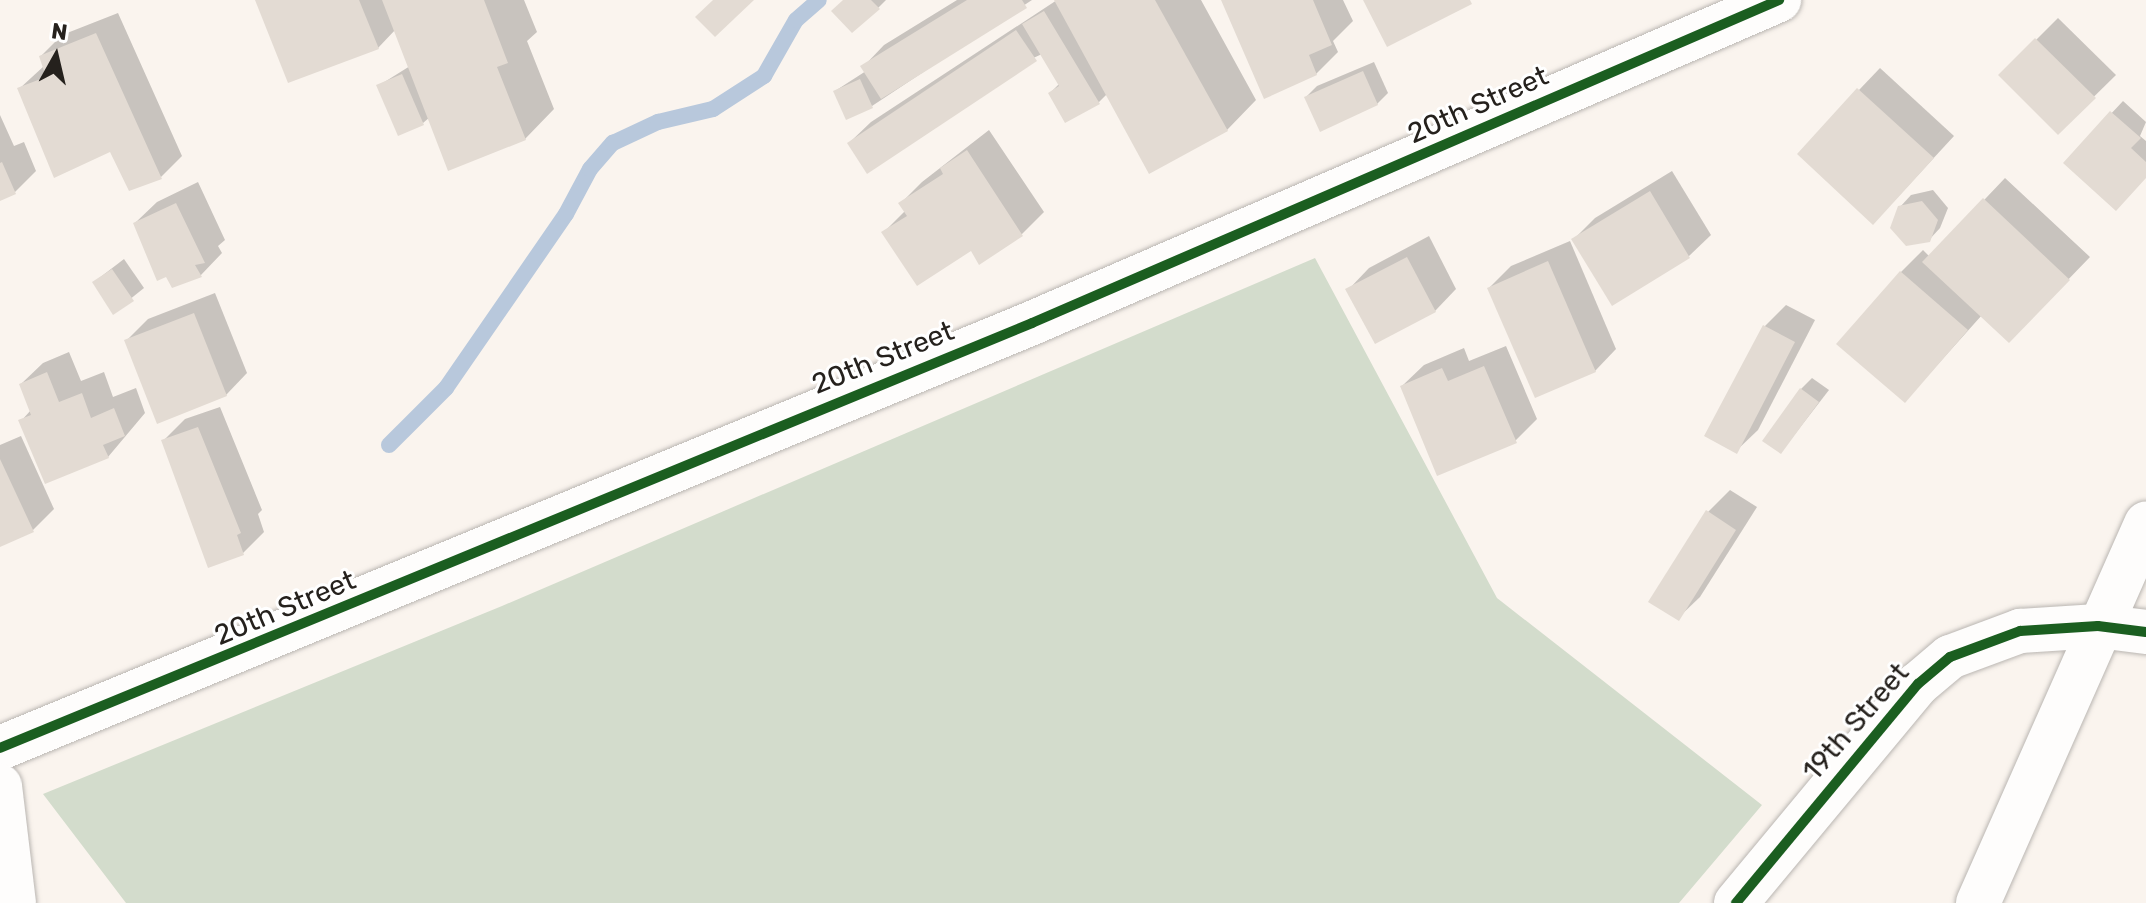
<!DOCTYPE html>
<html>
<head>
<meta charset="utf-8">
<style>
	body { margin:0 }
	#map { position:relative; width:2146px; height:903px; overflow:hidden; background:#faf4ee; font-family:Rubik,sans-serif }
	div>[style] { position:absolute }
	.green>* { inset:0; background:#d3dccc }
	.shadow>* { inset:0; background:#0003 }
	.stream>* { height:16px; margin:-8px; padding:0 8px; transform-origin:8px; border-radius:8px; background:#b8c8dc }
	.building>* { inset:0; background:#e3dbd3 }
	.roads { filter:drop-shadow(0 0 2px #bab6b2) drop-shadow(0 0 2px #bab6b2) }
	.minor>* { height:44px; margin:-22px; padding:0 22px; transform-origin:22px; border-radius:22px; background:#fefdfc }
	.cycleway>* { height:10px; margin:-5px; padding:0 5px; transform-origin:5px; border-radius:5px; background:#1b5e20 }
	span { translate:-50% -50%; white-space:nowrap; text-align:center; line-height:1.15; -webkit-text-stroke:6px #fff; paint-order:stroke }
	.street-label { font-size:28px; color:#25211d }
	.north { position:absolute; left:16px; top:16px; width:80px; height:80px; -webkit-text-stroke:6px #fff; paint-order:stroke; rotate:8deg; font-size:22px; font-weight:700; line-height:32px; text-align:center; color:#25211d }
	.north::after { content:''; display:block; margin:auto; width:28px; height:36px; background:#25211d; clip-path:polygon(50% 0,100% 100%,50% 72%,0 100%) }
</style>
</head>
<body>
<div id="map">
	<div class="green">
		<div style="clip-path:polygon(1315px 258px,1497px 598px,1762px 805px,1679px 903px,126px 903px,43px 794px,502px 606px)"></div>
	</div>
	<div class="shadow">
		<div style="clip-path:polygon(257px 0,524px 0,537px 32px,527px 41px,554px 109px,525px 139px,430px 117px,423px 123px,378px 86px,410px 66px,396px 29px,378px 48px)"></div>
		<div style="clip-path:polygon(845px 0,886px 0,878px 8px)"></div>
		<div style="clip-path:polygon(957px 0,1032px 0,872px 106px,835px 91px,866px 71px,863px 67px,884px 45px)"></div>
		<div style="clip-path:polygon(1057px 0,1201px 0,1256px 100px,1227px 130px,1108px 93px,1099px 102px,1050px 93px,1060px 83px,1042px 54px,849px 143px,871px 122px)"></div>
		<div style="clip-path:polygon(1223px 0,1343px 0,1353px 21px,1333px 41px,1338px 52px,1316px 74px)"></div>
		<div style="clip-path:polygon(118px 13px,182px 156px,161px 177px,19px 89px,44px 66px,41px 56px,62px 35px)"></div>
		<div style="clip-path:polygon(2058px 18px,2116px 75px,2058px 132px,2001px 75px)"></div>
		<div style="clip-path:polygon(1374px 62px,1388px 93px,1377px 104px,1306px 97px,1317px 86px)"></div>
		<div style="clip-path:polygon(1880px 68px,1954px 136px,1895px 200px,1859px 90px)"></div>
		<div style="clip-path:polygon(2123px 101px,2146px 122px,2140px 136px,2146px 141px,2146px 177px,2065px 163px)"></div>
		<div style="clip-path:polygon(0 115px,14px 146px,24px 142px,36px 171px,15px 192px,0 199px)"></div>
		<div style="clip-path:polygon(989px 130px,1044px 212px,1022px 234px,980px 262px,971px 249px,883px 233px,905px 211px,901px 203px,922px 182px)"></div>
		<div style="clip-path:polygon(1672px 171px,1711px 235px,1689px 256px,1612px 303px,1573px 240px,1595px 218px)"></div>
		<div style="clip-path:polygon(2005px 178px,2090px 257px,2030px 319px,1982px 315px,1905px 401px,1901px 272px,1923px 250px,1930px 257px)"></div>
		<div style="clip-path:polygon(198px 182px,225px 240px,218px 246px,222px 253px,201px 275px,173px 286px,135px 223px,157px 202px)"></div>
		<div style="clip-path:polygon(1933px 190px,1948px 208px,1940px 228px,1929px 240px,1900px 207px,1911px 195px)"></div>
		<div style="clip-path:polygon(1429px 236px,1456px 289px,1435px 311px,1348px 290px,1369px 268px)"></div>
		<div style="clip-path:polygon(1570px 241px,1616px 349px,1595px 371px,1489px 288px,1511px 266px)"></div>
		<div style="clip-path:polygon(124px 259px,144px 288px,114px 312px,94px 282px)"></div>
		<div style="clip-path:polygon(215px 293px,247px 373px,226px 395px,126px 341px,148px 319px)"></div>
		<div style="clip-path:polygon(1786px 305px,1815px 320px,1758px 430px,1736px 451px,1764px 327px)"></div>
		<div style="clip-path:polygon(1506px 346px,1537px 419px,1515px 441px,1402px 386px,1424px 365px,1464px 348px,1469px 361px)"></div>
		<div style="clip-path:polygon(69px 352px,81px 381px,104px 372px,113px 397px,136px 388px,145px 413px,108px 457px,21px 421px,31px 410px,21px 384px,43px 363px)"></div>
		<div style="clip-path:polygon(1812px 378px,1829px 390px,1781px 452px,1801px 389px)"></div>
		<div style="clip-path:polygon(220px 407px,262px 510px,258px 514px,264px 532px,243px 553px,163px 441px,185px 419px)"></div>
		<div style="clip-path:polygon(21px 436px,54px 509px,33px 530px,0 545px,0 445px)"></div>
		<div style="clip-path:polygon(1730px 490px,1757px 507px,1700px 597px,1678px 618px,1708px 512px)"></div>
	</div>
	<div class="stream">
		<div style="left:389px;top:445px;width:81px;rotate:-45deg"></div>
		<div style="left:446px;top:388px;width:211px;rotate:-55.4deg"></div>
		<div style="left:566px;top:214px;width:51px;rotate:-61.9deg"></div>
		<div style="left:590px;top:169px;width:35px;rotate:-49deg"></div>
		<div style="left:613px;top:143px;width:50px;rotate:-25deg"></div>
		<div style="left:658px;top:122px;width:57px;rotate:-13.3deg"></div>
		<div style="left:713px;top:109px;width:61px;rotate:-32.9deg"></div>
		<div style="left:764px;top:76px;width:64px;rotate:-60.3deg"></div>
		<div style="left:796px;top:20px;width:30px;rotate:-41deg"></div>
	</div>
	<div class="building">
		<div style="clip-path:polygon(255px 0,359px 0,379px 49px,288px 83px)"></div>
		<div style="clip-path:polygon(382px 0,484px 0,508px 63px,497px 67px,526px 140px,448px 171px)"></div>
		<div style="clip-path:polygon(713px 0,754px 0,715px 37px,695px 17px)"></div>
		<div style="clip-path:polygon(843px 0,871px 0,880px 9px,852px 33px,831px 11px)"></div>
		<div style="clip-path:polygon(967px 0,1022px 0,1027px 8px,881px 99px,860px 66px)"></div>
		<div style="clip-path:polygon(1054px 0,1155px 0,1228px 131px,1149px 174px)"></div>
		<div style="clip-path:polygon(1221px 0,1313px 0,1332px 45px,1309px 55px,1317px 75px,1264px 99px)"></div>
		<div style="clip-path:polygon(1363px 0,1470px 0,1472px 4px,1387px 47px)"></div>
		<div style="clip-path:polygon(1044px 11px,1100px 104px,1065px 123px,1048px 93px,1059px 86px,1022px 24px)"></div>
		<div style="clip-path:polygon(1016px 30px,1037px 61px,867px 174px,847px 143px)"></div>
		<div style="clip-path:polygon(96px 33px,162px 179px,129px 191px,110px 152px,54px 178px,17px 88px,46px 77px,39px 56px)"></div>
		<div style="clip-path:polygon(2035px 38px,2096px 98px,2058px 135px,1998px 75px)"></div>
		<div style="clip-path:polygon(1363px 71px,1378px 105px,1320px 132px,1304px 97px)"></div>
		<div style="clip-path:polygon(402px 74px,424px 125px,398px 136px,376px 85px)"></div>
		<div style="clip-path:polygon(860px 79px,873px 108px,846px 120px,833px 91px)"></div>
		<div style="clip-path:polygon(1857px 88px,1934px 158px,1873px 225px,1797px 154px)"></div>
		<div style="clip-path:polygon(2110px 111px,2141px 138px,2131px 148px,2146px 162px,2146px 178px,2116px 211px,2063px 163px)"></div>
		<div style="clip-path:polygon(967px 150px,1023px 236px,979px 265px,971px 251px,917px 286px,881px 232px,907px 216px,898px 203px,943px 174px,940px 168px)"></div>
		<div style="clip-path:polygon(2px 162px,16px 194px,0 201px,0 163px)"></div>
		<div style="clip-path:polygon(1650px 191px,1690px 258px,1612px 306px,1571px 239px)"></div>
		<div style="clip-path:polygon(1983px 198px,2070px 280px,2009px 343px,1922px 262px)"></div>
		<div style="clip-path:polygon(1922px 201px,1938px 220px,1930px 242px,1906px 246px,1890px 228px,1898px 206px)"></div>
		<div style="clip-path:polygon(176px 203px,205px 263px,195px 265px,202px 277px,172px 288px,166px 277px,157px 281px,133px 223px)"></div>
		<div style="clip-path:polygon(1407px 257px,1436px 312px,1375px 344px,1345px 289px)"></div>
		<div style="clip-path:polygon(1548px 261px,1596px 372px,1535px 398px,1487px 288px)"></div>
		<div style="clip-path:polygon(112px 269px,134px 301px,113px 315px,92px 282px)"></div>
		<div style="clip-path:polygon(1900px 271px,1968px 330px,1905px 403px,1836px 344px)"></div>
		<div style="clip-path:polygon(194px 313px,227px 396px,157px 424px,124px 340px)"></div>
		<div style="clip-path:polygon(1763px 325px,1795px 342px,1737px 454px,1704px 436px)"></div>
		<div style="clip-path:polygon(1484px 366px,1517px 443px,1437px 476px,1400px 386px,1442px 368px,1448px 381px)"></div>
		<div style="clip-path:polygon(47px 372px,59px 402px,82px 393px,91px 418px,114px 408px,125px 436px,103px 445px,109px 458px,45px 484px,18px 420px,31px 415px,19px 384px)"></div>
		<div style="clip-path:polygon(1800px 388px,1819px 402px,1781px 454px,1762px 441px)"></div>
		<div style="clip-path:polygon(198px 427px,241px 533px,237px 535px,244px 555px,208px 568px,161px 440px)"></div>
		<div style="clip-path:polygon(0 459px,34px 532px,0 547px)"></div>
		<div style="clip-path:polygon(1706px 510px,1736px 530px,1679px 621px,1648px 602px)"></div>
	</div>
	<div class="roads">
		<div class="minor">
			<div style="left:0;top:748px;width:1116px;rotate:-22.38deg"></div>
			<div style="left:1032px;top:323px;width:814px;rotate:-23.38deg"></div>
			<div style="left:0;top:786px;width:118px;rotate:83.2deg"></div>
			<div style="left:1736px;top:903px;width:285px;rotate:-50.3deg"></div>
			<div style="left:1918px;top:684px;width:42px;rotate:-40.2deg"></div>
			<div style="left:1950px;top:657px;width:75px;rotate:-20.4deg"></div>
			<div style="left:2020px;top:631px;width:78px;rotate:-3.7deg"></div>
			<div style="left:2098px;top:626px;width:48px;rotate:7.1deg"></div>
			<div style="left:1978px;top:903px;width:415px;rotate:-66.1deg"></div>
		</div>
	</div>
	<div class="cycleway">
		<div style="left:0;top:748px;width:1116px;rotate:-22.38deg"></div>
		<div style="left:1032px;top:323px;width:814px;rotate:-23.38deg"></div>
		<div style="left:1736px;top:903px;width:285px;rotate:-50.3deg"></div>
		<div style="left:1918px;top:684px;width:42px;rotate:-40.2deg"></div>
		<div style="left:1950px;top:657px;width:75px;rotate:-20.4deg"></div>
		<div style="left:2020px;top:631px;width:78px;rotate:-3.7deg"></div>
		<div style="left:2098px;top:626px;width:48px;rotate:7.1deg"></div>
	</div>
	<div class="street-label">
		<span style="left:1478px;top:105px;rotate:-24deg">20th Street</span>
		<span style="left:883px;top:358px;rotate:-22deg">20th Street</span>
		<span style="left:285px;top:608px;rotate:-23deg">20th Street</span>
		<span style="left:1856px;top:722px;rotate:-49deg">19th Street</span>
	</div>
	<div class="north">N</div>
</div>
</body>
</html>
